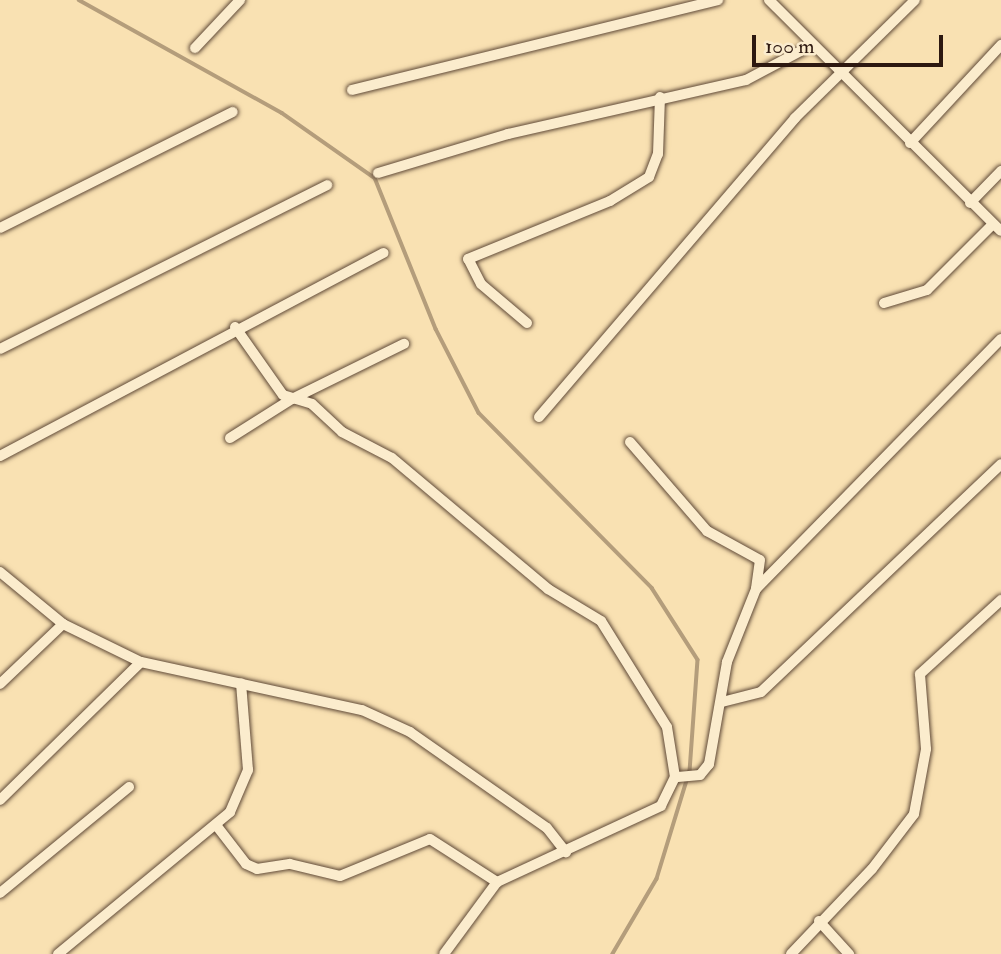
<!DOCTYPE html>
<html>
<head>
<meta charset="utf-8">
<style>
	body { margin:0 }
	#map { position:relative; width:1001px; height:954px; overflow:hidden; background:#f9e1b2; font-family:"IM FELL Double Pica",serif }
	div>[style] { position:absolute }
	.stream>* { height:3.5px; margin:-1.75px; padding:0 1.75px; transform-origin:1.75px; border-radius:1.75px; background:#b49d7b }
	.roads { filter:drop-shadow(0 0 2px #604a38) drop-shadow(0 0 2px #604a38) }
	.street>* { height:10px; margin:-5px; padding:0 5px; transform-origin:5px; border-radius:5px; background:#fbeccd }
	span { translate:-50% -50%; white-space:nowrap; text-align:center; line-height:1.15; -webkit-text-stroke:5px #fbeccd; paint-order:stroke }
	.scale { position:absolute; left:752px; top:35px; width:191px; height:32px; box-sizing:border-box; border:4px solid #2d1810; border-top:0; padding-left:9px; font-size:21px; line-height:24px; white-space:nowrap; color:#2d1810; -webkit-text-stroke:5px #fbeccd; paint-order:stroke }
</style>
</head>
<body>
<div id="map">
	<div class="stream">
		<div style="left:79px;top:0;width:232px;rotate:29.1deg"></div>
		<div style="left:282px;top:113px;width:113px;rotate:35deg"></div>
		<div style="left:375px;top:178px;width:163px;rotate:68deg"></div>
		<div style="left:436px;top:329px;width:94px;rotate:62.9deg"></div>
		<div style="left:479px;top:413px;width:246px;rotate:45.3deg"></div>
		<div style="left:652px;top:588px;width:85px;rotate:57.4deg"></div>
		<div style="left:698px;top:660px;width:111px;rotate:94.1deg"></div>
		<div style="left:690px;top:771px;width:113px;rotate:107deg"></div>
		<div style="left:657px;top:879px;width:87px;rotate:120.4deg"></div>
	</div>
	<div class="roads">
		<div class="street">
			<div style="left:769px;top:0;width:327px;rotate:44.9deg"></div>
			<div style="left:195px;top:48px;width:66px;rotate:-46.8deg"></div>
			<div style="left:352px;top:90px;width:377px;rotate:-13.8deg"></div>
			<div style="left:910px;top:143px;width:134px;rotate:-47.1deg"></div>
			<div style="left:378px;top:173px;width:136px;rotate:-16.7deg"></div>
			<div style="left:508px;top:134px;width:244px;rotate:-12.8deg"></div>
			<div style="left:746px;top:80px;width:72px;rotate:-28deg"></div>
			<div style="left:970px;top:203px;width:45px;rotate:-45.9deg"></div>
			<div style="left:0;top:228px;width:260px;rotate:-26.5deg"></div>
			<div style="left:884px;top:303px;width:45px;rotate:-16.8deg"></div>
			<div style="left:927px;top:290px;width:93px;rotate:-45deg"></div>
			<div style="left:527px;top:323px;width:60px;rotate:-139.7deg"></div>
			<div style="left:481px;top:284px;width:28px;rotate:-117deg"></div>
			<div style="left:468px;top:259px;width:153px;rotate:-22.2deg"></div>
			<div style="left:610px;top:201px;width:46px;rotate:-31.6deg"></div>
			<div style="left:649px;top:177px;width:25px;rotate:-69deg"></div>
			<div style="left:658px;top:154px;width:57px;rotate:-88deg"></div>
			<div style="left:235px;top:327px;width:83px;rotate:54.8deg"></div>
			<div style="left:283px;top:395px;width:30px;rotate:17deg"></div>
			<div style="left:312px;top:404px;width:41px;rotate:43deg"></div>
			<div style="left:342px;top:432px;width:56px;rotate:27.5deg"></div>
			<div style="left:392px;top:458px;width:204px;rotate:40deg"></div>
			<div style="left:548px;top:589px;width:62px;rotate:31.1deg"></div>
			<div style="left:601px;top:621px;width:125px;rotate:58.1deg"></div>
			<div style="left:667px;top:727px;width:51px;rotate:80.9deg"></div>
			<div style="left:675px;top:777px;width:32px;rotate:116deg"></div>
			<div style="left:661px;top:806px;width:181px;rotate:155.1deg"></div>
			<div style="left:497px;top:882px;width:89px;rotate:126.4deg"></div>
			<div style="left:0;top:349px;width:366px;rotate:-26.6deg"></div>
			<div style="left:539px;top:417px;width:394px;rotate:-49.4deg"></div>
			<div style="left:795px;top:118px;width:168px;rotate:-44.5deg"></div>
			<div style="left:230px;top:438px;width:73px;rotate:-32.2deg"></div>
			<div style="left:292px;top:399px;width:125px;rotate:-26.2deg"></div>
			<div style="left:630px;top:442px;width:118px;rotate:49.1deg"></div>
			<div style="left:707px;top:531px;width:60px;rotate:28.7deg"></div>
			<div style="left:760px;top:560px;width:29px;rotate:98deg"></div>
			<div style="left:756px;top:589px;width:79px;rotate:111.7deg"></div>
			<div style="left:727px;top:662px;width:104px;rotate:100deg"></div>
			<div style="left:709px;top:764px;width:14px;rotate:129deg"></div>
			<div style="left:700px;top:775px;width:25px;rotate:175deg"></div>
			<div style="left:0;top:456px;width:434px;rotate:-27.9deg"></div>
			<div style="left:0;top:572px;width:82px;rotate:39.5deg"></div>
			<div style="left:63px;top:624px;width:87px;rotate:26deg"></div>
			<div style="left:141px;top:662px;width:226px;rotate:12.3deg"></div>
			<div style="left:362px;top:710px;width:53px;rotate:24.6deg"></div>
			<div style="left:410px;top:732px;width:167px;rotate:35deg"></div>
			<div style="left:547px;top:828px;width:31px;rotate:52deg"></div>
			<div style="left:756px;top:589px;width:350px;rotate:-45.6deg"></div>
			<div style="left:0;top:684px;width:87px;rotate:-43.6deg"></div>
			<div style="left:722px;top:702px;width:40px;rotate:-14.4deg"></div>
			<div style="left:761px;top:692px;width:331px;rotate:-43.5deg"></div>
			<div style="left:0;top:800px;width:197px;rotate:-44.4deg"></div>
			<div style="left:216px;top:825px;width:49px;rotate:52.4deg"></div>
			<div style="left:246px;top:864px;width:12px;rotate:24deg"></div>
			<div style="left:257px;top:869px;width:33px;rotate:-9deg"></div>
			<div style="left:290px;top:864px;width:51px;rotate:13.5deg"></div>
			<div style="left:340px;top:876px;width:97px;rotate:-22.3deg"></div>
			<div style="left:430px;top:839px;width:80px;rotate:32.7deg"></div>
			<div style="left:0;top:893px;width:167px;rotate:-39.4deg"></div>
			<div style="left:819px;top:921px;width:45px;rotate:47.7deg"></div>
			<div style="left:58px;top:954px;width:223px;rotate:-39.5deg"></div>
			<div style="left:230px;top:812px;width:46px;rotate:-66.8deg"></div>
			<div style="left:248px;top:770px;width:87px;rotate:-94.6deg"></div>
			<div style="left:791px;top:954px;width:117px;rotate:-46.4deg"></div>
			<div style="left:872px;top:869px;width:69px;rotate:-52.6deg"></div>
			<div style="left:914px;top:814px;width:66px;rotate:-79.5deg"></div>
			<div style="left:926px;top:749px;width:75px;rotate:-94.6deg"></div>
			<div style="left:920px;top:674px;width:110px;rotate:-42.4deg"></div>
		</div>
	</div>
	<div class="scale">100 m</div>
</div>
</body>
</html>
